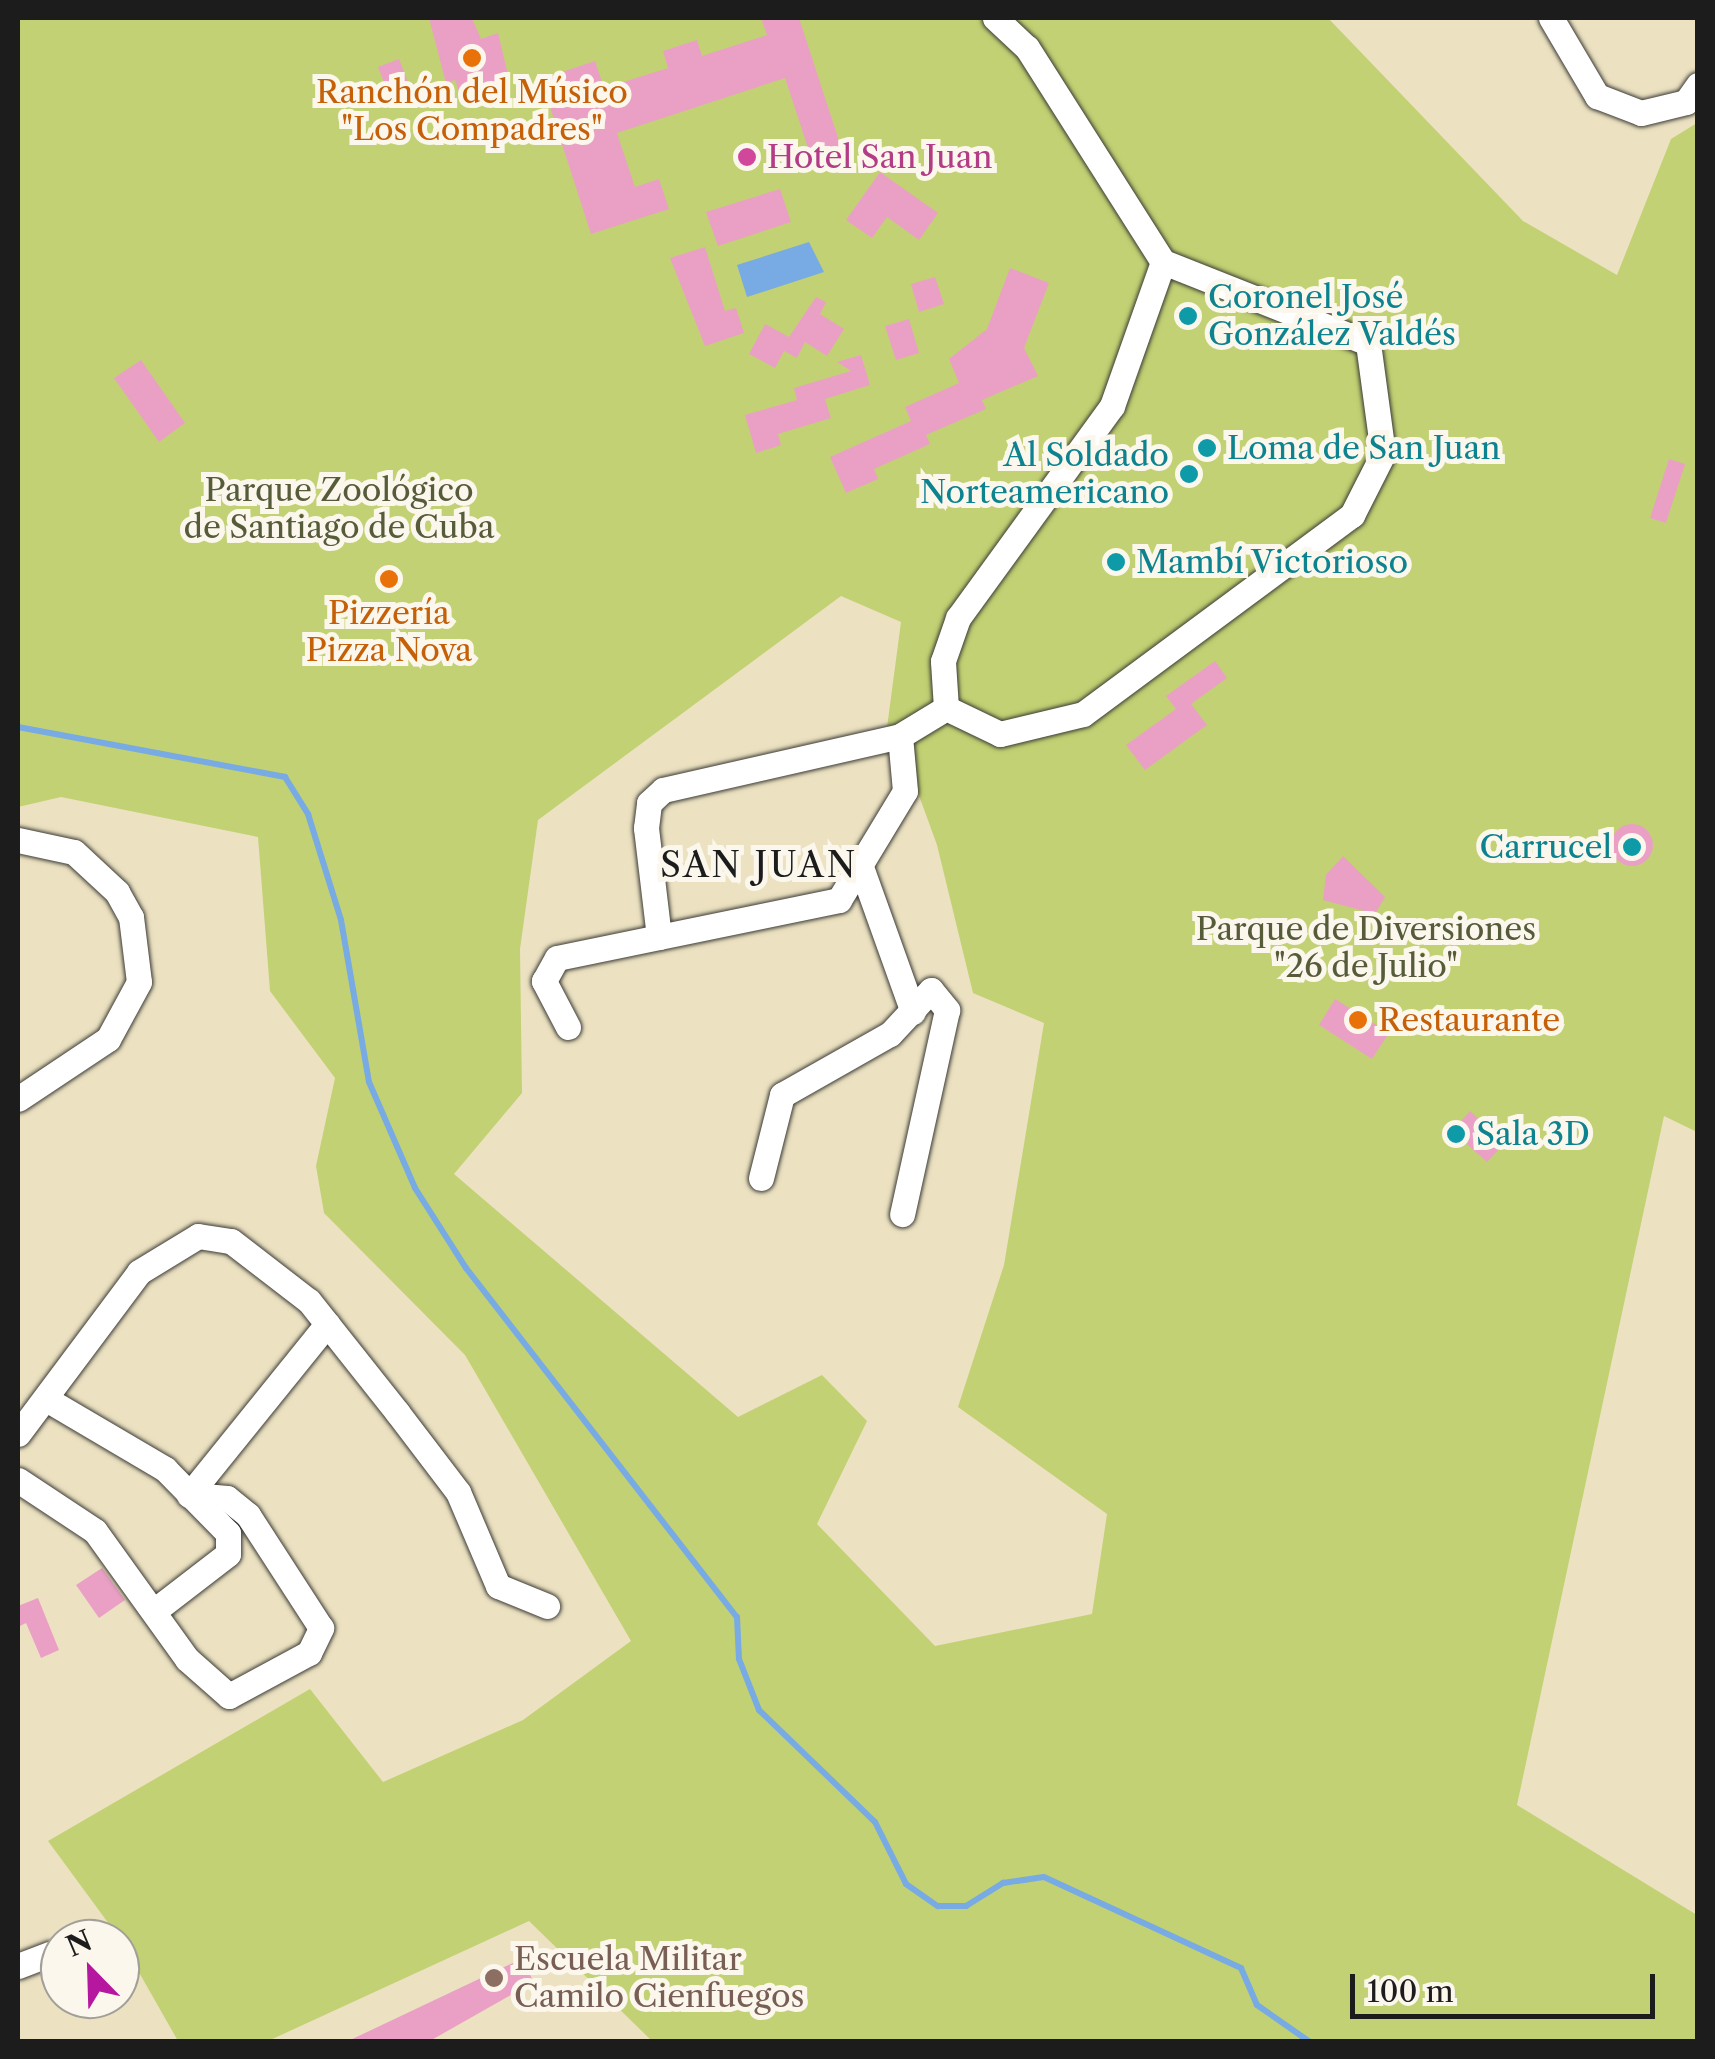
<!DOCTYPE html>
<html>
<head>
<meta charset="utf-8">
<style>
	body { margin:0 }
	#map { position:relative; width:1715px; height:2059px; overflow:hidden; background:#ece2c2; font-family:"Libre Caslon Text",serif }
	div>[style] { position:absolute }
	.green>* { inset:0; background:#c2d173 }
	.water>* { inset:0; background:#78aae4 }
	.stream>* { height:6px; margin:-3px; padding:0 3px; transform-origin:3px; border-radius:3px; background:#78aae4 }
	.building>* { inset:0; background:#eaa0c5 }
	.round { border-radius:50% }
	.roads { filter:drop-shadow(0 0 2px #3b3a35) drop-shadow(0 0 2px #3b3a35) }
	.minor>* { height:25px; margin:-12.5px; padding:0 12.5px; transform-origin:12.5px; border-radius:12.5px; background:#fff }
	.dots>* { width:28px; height:28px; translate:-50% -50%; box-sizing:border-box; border:5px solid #fbf7ec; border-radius:50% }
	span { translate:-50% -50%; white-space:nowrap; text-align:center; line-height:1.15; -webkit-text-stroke:10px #fbf7ec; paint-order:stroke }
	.food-label { font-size:32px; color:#c56008 }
	.left { translate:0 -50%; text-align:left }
	.hotel-label { font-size:32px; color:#b23c85 }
	.culture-label { font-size:32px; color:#0d838f }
	.right { translate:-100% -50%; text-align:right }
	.park-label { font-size:32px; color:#565b3a }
	.education-label { font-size:32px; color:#785e54 }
	.neighbourhood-label { font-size:35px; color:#1c1c1c; letter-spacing:2.5px }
	.frame { position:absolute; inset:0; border:20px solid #1c1c1c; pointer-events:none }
	.north { position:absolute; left:40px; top:1919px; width:100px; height:100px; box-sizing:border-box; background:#fbf7ec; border:2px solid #a29f99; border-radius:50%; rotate:337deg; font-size:28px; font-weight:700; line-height:40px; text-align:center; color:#1c1c1c }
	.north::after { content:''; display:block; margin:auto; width:35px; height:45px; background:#b5179e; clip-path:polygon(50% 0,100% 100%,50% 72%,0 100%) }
	.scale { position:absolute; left:1350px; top:1974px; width:305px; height:45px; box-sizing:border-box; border:5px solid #1c1c1c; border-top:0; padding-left:12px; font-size:30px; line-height:35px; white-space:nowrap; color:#1c1c1c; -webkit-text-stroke:8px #fbf7ec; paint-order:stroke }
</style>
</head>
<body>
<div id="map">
	<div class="green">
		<div style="clip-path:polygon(evenodd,18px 18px,1328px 18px,1523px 221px,1617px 275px,1671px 139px,1697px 123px,1697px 1132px,1664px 1116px,1517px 1805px,1697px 1915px,1697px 2041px,652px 2041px,529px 1921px,268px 2041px,178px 2041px,120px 1939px,48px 1841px,310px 1689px,383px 1782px,523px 1720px,631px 1641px,465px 1355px,324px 1213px,316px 1166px,335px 1078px,270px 991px,258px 837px,61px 797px,18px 807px,18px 18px,841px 596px,901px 622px,886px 735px,901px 746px,937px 845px,973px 993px,1044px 1023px,1004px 1265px,958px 1407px,1107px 1514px,1092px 1614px,935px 1646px,817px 1524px,867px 1421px,822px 1375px,738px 1417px,454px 1174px,522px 1093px,520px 949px,538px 820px,841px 596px)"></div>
	</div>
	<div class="water">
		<div style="clip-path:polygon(809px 242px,824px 272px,747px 297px,737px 265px)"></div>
	</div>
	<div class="stream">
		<div style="left:18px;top:727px;width:272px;rotate:10.6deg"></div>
		<div style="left:285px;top:777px;width:44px;rotate:58.1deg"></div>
		<div style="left:308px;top:814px;width:111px;rotate:72.7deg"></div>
		<div style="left:341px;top:920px;width:164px;rotate:80.2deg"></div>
		<div style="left:369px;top:1082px;width:116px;rotate:66.5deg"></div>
		<div style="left:415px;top:1188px;width:95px;rotate:57.5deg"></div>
		<div style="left:466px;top:1268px;width:442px;rotate:52.2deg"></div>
		<div style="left:737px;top:1617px;width:42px;rotate:87.3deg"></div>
		<div style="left:739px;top:1659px;width:55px;rotate:68.6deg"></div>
		<div style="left:759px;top:1710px;width:161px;rotate:44deg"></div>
		<div style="left:875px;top:1822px;width:69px;rotate:63.4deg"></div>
		<div style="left:906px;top:1884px;width:39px;rotate:35deg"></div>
		<div style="left:938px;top:1906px;width:28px"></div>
		<div style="left:966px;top:1906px;width:44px;rotate:-31.9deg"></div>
		<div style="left:1003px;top:1883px;width:41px;rotate:-8.3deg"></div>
		<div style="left:1044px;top:1877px;width:217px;rotate:24.8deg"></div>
		<div style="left:1241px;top:1968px;width:40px;rotate:66.6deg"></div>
		<div style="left:1257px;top:2005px;width:65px;rotate:34.9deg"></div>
	</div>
	<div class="building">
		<div style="clip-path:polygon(429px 18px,472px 18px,481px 39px,498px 33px,509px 79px,461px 97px,455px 80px,446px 83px)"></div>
		<div style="clip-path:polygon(761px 18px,799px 18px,843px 153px,813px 163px,785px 78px,617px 133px,635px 187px,659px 179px,669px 209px,591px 234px,541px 79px,595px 61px,604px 88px,668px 68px,663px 51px,697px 40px,702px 56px,767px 35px)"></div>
		<div style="clip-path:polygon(399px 59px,413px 95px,392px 103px,378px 67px)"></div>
		<div style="clip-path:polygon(880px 172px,938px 213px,919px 240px,887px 217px,872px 238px,846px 220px)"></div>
		<div style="clip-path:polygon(780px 189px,791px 222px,718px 246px,706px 212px)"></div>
		<div style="clip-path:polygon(705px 247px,725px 311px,736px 308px,744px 333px,705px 346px,670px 258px)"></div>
		<div style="clip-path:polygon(1010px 268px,1049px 283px,1024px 348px,1038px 376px,982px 400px,986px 409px,926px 435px,930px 444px,874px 469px,878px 479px,846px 493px,830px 457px,911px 421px,905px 407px,959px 383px,949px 359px,987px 329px)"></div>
		<div style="clip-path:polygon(935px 277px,944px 304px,919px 312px,911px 284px)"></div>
		<div style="clip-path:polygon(816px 297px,826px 302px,820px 314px,844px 329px,827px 356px,805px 342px,797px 358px,784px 351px,775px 368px,749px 354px,765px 324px,789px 337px)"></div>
		<div style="clip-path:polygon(909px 319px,919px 353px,896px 360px,885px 326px)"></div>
		<div style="clip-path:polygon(861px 355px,870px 385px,825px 399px,831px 418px,778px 434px,781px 445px,756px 453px,745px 415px,797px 400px,794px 388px,851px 371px,837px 362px)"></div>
		<div style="clip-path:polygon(141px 360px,185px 423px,159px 442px,114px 378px)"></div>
		<div style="clip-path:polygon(1669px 459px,1685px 464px,1666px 523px,1650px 518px)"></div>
		<div style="clip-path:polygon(1215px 661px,1227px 678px,1191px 704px,1207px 725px,1145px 770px,1126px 745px,1176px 709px,1166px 696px)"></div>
		<div class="round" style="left:1611px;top:824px;width:42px;height:42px"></div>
		<div style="clip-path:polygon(1343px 856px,1385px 897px,1375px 914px,1323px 900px,1326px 875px)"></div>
		<div style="clip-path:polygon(1335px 999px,1389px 1033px,1372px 1059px,1319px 1025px)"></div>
		<div style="clip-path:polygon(1470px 1111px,1505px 1143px,1487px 1162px,1452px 1131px)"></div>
		<div style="clip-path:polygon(102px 1568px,125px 1600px,99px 1618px,76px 1585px)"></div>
		<div style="clip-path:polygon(38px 1598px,59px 1650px,41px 1658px,26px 1623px,18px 1627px,18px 1606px)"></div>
		<div style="clip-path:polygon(521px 1959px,534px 1982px,428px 2042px,346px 2042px)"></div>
	</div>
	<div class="roads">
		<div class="minor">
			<div style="left:1551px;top:18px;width:91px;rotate:59.5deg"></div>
			<div style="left:1597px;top:96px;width:47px;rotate:21.1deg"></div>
			<div style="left:1641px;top:113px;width:46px;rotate:-13.7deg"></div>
			<div style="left:1686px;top:102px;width:21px;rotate:-55deg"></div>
			<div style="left:946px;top:708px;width:60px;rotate:25.7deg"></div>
			<div style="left:1000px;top:734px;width:85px;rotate:-13.5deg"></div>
			<div style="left:1083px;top:714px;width:335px;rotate:-36.5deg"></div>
			<div style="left:1352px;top:515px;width:68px;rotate:-63.1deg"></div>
			<div style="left:1383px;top:454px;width:112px;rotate:-97.7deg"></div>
			<div style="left:1368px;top:343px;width:220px;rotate:-158.4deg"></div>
			<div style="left:1163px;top:262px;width:254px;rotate:-122.4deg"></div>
			<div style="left:1027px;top:48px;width:44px;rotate:-136.8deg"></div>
			<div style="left:946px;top:708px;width:47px;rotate:-93.7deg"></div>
			<div style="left:943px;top:661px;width:46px;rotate:-70.8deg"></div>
			<div style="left:958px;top:618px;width:262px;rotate:-54deg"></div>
			<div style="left:1112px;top:406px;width:153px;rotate:-70.5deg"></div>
			<div style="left:18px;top:840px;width:57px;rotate:12.1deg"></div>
			<div style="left:74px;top:852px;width:59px;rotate:42.9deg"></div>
			<div style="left:117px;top:892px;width:29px;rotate:61deg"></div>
			<div style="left:131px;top:917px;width:65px;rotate:83deg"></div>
			<div style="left:139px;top:982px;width:65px;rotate:118.5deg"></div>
			<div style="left:108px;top:1039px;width:108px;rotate:146.3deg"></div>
			<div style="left:861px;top:867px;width:154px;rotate:70.3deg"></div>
			<div style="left:659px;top:937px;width:110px;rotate:-96.8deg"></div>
			<div style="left:646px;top:828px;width:25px;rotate:-83deg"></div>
			<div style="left:649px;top:803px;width:19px;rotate:-43deg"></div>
			<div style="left:663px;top:790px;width:243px;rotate:-12.8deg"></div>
			<div style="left:900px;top:736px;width:54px;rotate:-31.3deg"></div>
			<div style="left:568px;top:1027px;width:52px;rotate:-117.6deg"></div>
			<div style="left:544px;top:981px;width:26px;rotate:-61deg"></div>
			<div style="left:557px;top:958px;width:288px;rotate:-11.6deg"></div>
			<div style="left:839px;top:900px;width:127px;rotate:-58.8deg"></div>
			<div style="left:905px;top:791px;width:55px;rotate:-95.2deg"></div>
			<div style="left:761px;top:1178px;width:86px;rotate:-75.8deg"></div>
			<div style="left:782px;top:1095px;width:124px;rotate:-29.5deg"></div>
			<div style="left:890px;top:1034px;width:60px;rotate:-47deg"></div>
			<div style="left:931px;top:990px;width:26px;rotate:51deg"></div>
			<div style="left:947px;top:1010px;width:209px;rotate:102.4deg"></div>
			<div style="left:48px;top:1400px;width:136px;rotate:30.5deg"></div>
			<div style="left:165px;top:1469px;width:90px;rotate:45.5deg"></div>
			<div style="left:228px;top:1533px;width:21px;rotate:90deg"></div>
			<div style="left:228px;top:1554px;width:93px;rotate:142.4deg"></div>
			<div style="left:18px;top:1434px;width:202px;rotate:-53.2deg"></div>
			<div style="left:139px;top:1272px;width:69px;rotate:-31.4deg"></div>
			<div style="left:198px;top:1236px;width:33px;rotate:9deg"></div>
			<div style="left:231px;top:1241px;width:98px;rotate:37.6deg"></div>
			<div style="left:309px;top:1301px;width:142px;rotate:51.6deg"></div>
			<div style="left:397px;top:1412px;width:101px;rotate:52.7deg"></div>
			<div style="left:458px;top:1492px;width:102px;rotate:66.9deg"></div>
			<div style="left:498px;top:1586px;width:53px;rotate:22.2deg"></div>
			<div style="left:18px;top:1480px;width:92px;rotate:33.5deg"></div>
			<div style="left:95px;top:1531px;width:158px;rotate:54.3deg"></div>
			<div style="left:187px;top:1659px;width:56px;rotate:41.4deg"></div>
			<div style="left:229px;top:1696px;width:91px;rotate:-28.3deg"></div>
			<div style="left:309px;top:1653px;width:28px;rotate:-64deg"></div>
			<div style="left:321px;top:1628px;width:135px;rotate:-122.9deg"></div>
			<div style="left:248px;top:1515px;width:27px;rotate:-141deg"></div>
			<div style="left:227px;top:1498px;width:38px;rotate:-175deg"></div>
			<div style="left:189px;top:1495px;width:220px;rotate:-51.1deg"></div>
			<div style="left:18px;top:1966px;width:34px;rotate:-21deg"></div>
		</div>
	</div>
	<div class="dots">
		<div style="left:472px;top:58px;background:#e8710a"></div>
		<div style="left:747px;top:157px;background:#d1479c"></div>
		<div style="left:1188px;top:316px;background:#0f9aa8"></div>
		<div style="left:1207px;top:448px;background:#0f9aa8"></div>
		<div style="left:1189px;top:474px;background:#0f9aa8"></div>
		<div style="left:1116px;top:562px;background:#0f9aa8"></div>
		<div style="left:389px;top:579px;background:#e8710a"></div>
		<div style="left:1632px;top:847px;background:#0f9aa8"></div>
		<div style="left:1358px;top:1020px;background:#e8710a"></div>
		<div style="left:1456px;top:1134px;background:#0f9aa8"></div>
		<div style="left:494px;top:1978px;background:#8d6e63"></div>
	</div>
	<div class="food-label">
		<span style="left:472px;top:111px">Ranchón del Músico<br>"Los Compadres"</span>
		<span style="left:389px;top:632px">Pizzería<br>Pizza Nova</span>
		<span class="left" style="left:1378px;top:1020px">Restaurante</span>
	</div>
	<div class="hotel-label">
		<span class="left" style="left:767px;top:157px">Hotel San Juan</span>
	</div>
	<div class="culture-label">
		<span class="left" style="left:1208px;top:316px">Coronel José<br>González Valdés</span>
		<span class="left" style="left:1227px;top:448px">Loma de San Juan</span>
		<span class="right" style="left:1169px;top:474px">Al Soldado<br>Norteamericano</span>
		<span class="left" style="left:1136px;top:562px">Mambí Victorioso</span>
		<span class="right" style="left:1612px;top:847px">Carrucel</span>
		<span class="left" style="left:1476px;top:1134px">Sala 3D</span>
	</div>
	<div class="park-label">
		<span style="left:339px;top:509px">Parque Zoológico<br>de Santiago de Cuba</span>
		<span style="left:1366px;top:948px">Parque de Diversiones<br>"26 de Julio"</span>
	</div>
	<div class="education-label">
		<span class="left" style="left:514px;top:1978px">Escuela Militar<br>Camilo Cienfuegos</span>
	</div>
	<div class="neighbourhood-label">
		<span style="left:759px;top:865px">SAN JUAN</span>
	</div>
	<div class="frame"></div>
	<div class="north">N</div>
	<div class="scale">100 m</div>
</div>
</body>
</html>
